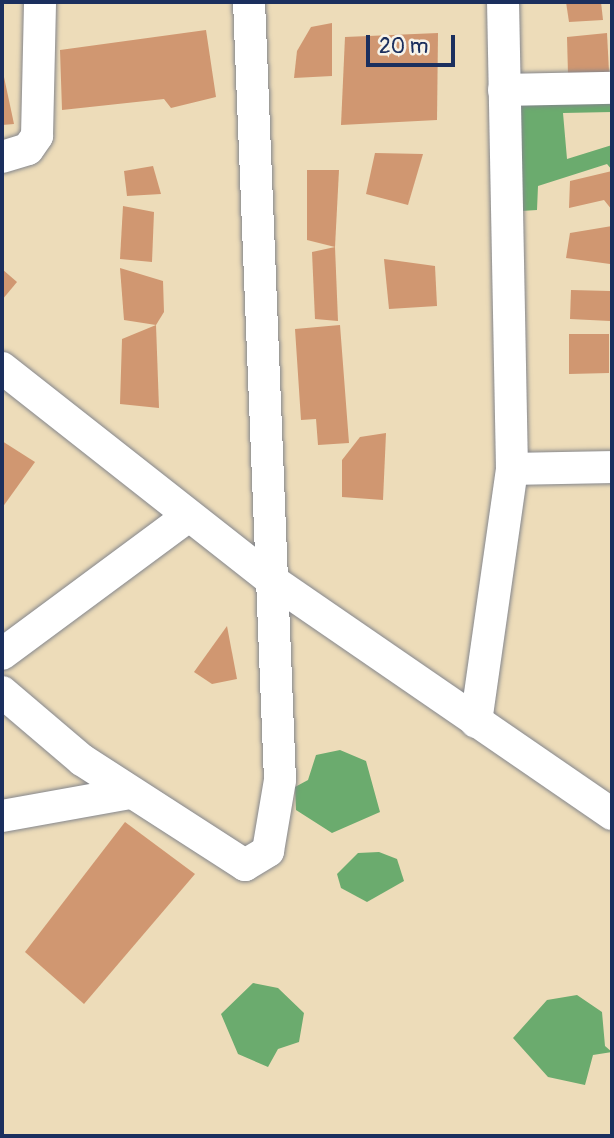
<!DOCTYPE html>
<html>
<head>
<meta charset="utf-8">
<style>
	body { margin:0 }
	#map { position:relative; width:614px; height:1138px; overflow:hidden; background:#eddcb9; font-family:Pangolin,sans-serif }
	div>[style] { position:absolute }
	.forest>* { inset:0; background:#6bab6e }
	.building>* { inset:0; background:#d09771 }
	.roads { filter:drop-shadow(0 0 2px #84868c) drop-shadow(0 0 2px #84868c) }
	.minor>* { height:32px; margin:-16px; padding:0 16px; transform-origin:16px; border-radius:16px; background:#fff }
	span { translate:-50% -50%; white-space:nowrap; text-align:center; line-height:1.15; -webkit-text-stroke:5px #f7f3e8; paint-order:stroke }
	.frame { position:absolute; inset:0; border:4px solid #1b2f5e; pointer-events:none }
	.scale { position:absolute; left:366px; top:35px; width:89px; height:32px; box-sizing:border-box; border:4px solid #1b2f5e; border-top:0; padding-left:9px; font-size:21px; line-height:24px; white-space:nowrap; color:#1b2f5e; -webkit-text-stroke:5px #f7f3e8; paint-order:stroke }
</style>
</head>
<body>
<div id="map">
	<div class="forest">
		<div style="clip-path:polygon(520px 103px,612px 103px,612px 112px,563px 113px,567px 159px,612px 145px,612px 170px,607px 164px,538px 186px,537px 210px,521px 211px)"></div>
		<div style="clip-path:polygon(340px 750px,366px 761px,380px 812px,332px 833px,296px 810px,295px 787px,308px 780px,316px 755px)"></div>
		<div style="clip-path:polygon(379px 852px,397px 859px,404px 881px,367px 902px,341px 888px,337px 874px,358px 853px)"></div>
		<div style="clip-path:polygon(253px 983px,278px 988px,304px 1013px,299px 1042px,278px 1049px,268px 1067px,238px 1054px,221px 1014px)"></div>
		<div style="clip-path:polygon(577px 995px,602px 1012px,605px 1046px,612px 1052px,593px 1055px,585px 1085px,548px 1077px,513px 1038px,547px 1000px)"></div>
	</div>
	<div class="building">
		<div style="clip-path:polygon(566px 2px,601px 2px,603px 20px,569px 22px)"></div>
		<div style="clip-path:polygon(332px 23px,332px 76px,294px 78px,297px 51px,311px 27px)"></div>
		<div style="clip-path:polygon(206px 30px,216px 97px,171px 108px,164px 99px,62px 110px,60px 50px)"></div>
		<div style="clip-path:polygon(438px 33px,437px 120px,341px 125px,345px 37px)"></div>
		<div style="clip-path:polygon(607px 33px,609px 72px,568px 74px,567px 37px)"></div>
		<div style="clip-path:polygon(2px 77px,4px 77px,14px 124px,2px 125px)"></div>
		<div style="clip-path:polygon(375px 153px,423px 154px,408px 205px,366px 194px)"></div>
		<div style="clip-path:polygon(153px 166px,161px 194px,127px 196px,124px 171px)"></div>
		<div style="clip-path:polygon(307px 170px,339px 170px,335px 247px,307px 240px)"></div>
		<div style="clip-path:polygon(612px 171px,612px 210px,604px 200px,569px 208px,570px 181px)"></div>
		<div style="clip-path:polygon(123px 206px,154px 212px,152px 262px,120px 259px)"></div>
		<div style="clip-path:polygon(612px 226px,610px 264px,566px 258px,570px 233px)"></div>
		<div style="clip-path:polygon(335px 247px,338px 321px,315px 319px,312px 252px)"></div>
		<div style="clip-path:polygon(384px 259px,435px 266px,437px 306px,389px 309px)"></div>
		<div style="clip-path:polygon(120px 268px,163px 281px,164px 312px,156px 325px,124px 320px)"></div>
		<div style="clip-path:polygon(2px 269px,17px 282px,2px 300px)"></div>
		<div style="clip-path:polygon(571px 290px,610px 291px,610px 321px,570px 319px)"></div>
		<div style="clip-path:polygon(156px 325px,159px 408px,120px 404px,122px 339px)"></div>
		<div style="clip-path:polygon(340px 325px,349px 443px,318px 445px,316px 419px,301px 420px,295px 329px)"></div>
		<div style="clip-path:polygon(569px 334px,609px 334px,609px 373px,569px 374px)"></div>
		<div style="clip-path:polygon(386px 433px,383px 500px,342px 497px,342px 460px,360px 437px)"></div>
		<div style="clip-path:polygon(2px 441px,35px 462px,2px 508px)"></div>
		<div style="clip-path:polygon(227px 626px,237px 679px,212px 684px,194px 672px)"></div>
		<div style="clip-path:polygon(125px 822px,195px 874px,84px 1004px,25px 952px)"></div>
	</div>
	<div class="roads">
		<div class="minor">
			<div style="left:504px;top:90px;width:108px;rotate:-1.1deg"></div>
			<div style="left:2px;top:157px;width:27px;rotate:-17deg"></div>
			<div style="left:28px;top:149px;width:16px;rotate:-55deg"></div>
			<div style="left:37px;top:136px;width:134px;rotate:-88.7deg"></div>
			<div style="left:2px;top:368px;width:341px;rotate:38.2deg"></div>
			<div style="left:270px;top:579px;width:415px;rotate:34.5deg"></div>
			<div style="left:512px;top:469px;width:100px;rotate:-1.1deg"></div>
			<div style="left:2px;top:654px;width:230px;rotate:-36.5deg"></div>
			<div style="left:2px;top:692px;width:105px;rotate:40.4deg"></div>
			<div style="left:82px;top:760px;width:194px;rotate:32.8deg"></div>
			<div style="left:245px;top:865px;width:27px;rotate:-31deg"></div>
			<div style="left:268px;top:851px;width:72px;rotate:-80.4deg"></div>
			<div style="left:280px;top:780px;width:779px;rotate:-92.28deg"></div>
			<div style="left:476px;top:722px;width:256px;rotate:-81.9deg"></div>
			<div style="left:512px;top:469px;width:467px;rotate:-91.1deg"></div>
			<div style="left:2px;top:816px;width:130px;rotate:-10.2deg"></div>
		</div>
	</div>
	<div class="frame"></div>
	<div class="scale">20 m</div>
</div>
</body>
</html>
